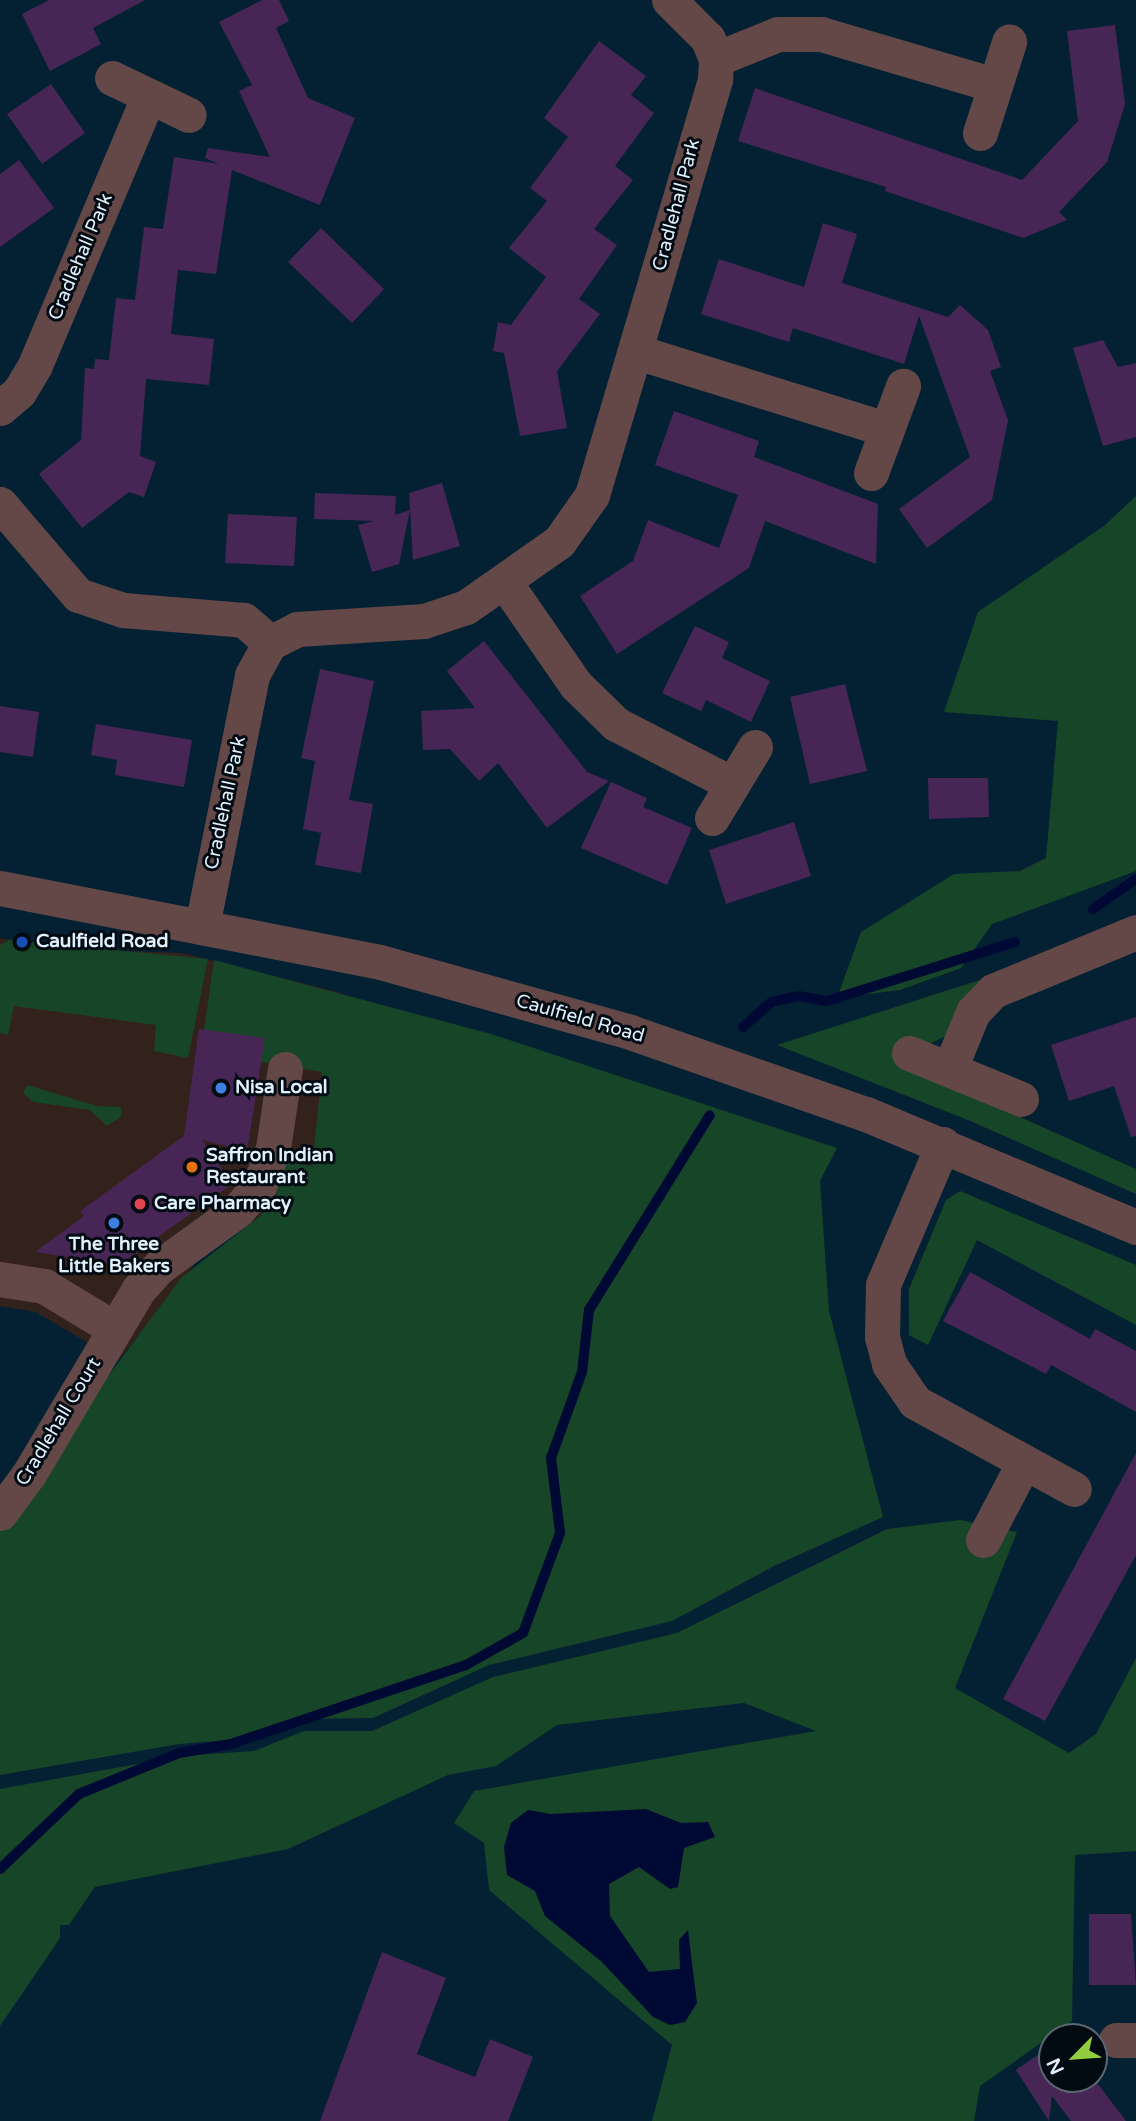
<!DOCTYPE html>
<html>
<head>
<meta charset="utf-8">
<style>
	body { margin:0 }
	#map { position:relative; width:1136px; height:2121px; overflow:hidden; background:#042134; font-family:"Varela Round",sans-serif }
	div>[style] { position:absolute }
	.commercial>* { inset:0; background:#33211c }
	.green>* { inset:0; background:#174527 }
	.water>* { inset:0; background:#000834 }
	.stream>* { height:10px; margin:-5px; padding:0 5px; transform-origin:5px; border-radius:5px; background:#000834 }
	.building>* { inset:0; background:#472655 }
	.minor>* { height:35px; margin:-17.5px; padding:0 17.5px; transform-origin:17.5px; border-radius:17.5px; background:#644847 }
	.dots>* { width:19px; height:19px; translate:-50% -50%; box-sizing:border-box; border:4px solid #020a12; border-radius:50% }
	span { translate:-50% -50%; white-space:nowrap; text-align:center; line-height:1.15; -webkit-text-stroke:6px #020a12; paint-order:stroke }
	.street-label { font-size:19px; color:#e0f1fd }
	.poi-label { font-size:19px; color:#e0f1fd; font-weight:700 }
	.left { translate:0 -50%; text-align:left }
	.north { position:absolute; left:1038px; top:2023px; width:70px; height:70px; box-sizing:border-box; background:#020a12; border:2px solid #5b6670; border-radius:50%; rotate:245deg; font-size:19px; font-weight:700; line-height:28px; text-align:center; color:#e0f1fd }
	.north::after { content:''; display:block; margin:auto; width:24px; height:32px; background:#92cd3f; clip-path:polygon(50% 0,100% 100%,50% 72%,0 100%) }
</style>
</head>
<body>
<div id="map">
	<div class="commercial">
		<div style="clip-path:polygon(0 938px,73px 949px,182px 953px,341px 993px,312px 1166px,286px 1162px,275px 1198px,259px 1217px,198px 1260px,118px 1361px,36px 1312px,0 1306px)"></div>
	</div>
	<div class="green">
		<div style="clip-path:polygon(1136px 496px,1136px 871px,992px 924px,961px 968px,900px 990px,837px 998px,861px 932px,954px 874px,1020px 871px,1046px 858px,1058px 721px,944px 712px,978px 612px,1104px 526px)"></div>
		<div style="clip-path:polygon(9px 940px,208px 959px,188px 1058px,154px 1051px,156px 1025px,14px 1006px,8px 1035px,0 1033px,0 945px)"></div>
		<div style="clip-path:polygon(214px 960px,491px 1034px,837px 1148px,820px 1181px,829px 1311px,883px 1517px,774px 1566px,672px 1621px,489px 1665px,373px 1718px,301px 1719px,251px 1738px,179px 1744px,0 1775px,0 1522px,181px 1278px,259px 1217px,275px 1198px,285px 1162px,312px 1166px,322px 1072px,261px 1062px,204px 1030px)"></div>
		<div style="clip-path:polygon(986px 978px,946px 1036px,895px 1061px,1136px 1169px,1136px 1194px,968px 1120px,777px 1045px)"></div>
		<div style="clip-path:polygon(27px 1085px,97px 1106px,121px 1107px,121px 1117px,107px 1126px,90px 1110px,33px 1102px,23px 1093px)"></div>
		<div style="clip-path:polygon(960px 1191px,1136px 1265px,1136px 1325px,977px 1240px,928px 1345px,909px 1335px,909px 1289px,946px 1200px)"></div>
		<div style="clip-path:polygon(960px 1520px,1017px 1532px,955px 1688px,1069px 1753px,1096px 1734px,1136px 1658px,1136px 1851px,1075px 1855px,1072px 2021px,980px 2086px,974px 2121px,652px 2121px,672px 2045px,489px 1890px,484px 1843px,454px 1823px,474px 1791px,816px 1731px,744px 1703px,557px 1725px,496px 1766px,448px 1775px,288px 1849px,95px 1887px,69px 1925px,60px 1925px,60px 1938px,0 2026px,0 1789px,181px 1756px,254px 1751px,304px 1731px,372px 1731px,493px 1677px,677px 1633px,887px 1529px)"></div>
	</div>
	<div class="water">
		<div style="clip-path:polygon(646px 1809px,681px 1823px,708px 1822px,715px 1837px,684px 1848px,678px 1887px,670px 1889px,639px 1867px,609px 1884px,610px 1916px,649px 1972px,680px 1969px,679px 1940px,688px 1930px,697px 2003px,685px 2022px,670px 2025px,653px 2017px,602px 1962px,545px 1916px,535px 1891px,507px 1875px,504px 1847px,511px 1823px,528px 1810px,551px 1814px)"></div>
	</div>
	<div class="stream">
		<div style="left:1093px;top:909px;width:52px;rotate:-34.9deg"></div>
		<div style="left:743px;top:1027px;width:38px;rotate:-41deg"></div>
		<div style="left:772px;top:1002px;width:27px;rotate:-13deg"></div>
		<div style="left:798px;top:996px;width:29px;rotate:10deg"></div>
		<div style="left:827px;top:1001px;width:197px;rotate:-17.4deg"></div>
		<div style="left:0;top:1869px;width:109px;rotate:-43.5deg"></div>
		<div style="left:79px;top:1794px;width:108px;rotate:-22.3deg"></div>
		<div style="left:179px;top:1753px;width:53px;rotate:-9.8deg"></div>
		<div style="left:231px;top:1744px;width:248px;rotate:-18.6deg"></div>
		<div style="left:466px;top:1665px;width:65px;rotate:-29.3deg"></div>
		<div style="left:523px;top:1633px;width:107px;rotate:-69.7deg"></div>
		<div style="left:560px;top:1533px;width:76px;rotate:-96.8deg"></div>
		<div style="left:551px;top:1458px;width:91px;rotate:-70.2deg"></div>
		<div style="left:582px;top:1372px;width:62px;rotate:-83.6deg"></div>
		<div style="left:589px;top:1310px;width:229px;rotate:-58.2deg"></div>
	</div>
	<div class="building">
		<div style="clip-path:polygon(49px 0,145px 0,93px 28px,101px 44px,50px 71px,22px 14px)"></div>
		<div style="clip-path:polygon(262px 0,279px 0,289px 21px,276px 28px,308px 98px,355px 118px,320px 205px,232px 170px,216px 274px,178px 270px,171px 334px,214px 339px,209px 385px,146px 379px,140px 456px,156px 462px,144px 497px,129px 492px,82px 528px,39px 474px,81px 440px,85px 368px,94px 369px,95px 359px,109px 360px,116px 298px,135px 300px,144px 227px,163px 229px,174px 157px,219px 164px,205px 158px,208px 148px,270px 157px,239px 91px,252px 85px,219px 22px)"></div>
		<div style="clip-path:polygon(1115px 25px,1125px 104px,1107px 162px,1059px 212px,1067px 220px,1023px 238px,885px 191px,886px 187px,738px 141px,755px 88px,1022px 180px,1078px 121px,1067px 31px)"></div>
		<div style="clip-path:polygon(599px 41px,646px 76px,631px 95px,654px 113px,615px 166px,633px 180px,594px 229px,617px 245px,579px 299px,600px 314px,557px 371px,567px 428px,520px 436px,504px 353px,493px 351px,498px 322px,511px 325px,546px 277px,509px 248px,547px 201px,530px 188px,568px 137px,544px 118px)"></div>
		<div style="clip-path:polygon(51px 84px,85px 133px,42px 164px,7px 114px)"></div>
		<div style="clip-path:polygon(19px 160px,54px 208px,0 247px,0 174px)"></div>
		<div style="clip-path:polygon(823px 223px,857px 234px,842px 283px,948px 317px,960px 305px,988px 330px,1001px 367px,990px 371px,1008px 420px,992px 500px,927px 548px,899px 509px,970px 457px,919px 316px,904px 364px,793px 328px,789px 342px,701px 314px,719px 259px,804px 287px)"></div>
		<div style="clip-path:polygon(321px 228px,384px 289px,352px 323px,288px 262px)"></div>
		<div style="clip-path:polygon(1103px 340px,1118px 367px,1136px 363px,1136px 437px,1103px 446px,1073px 348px)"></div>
		<div style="clip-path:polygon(674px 411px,759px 441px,754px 457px,878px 504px,876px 564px,765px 521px,749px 568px,617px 654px,580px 596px,633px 561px,648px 520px,719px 548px,738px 495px,655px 465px)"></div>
		<div style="clip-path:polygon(442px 483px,460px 546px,413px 560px,409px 493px)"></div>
		<div style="clip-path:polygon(315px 493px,396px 496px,395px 515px,410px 510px,399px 564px,372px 572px,358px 525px,374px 521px,314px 519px)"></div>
		<div style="clip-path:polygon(228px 514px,297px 517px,294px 566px,225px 563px)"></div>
		<div style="clip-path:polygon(695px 626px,729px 642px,722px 658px,770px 681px,751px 722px,706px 700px,701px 711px,662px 693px)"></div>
		<div style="clip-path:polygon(484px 641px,587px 772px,609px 781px,547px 828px,498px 763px,479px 781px,450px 749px,423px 750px,421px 711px,475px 708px,447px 671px)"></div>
		<div style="clip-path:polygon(320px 669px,374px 681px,349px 800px,373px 804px,361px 873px,315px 865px,321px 833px,303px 829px,315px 761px,301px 758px)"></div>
		<div style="clip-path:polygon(845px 684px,867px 771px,810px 784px,790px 697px)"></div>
		<div style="clip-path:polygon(0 706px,39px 712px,33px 757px,0 752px)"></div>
		<div style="clip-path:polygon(96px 724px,192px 740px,184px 787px,115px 775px,117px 760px,91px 755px)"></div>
		<div style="clip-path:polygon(928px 778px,988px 778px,989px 817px,929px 819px)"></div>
		<div style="clip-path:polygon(611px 782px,647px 798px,643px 807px,692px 828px,667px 885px,581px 848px)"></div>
		<div style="clip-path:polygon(794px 822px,811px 876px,726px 904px,709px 850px)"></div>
		<div style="clip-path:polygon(1136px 1017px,1136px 1136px,1131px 1137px,1114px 1086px,1069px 1101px,1051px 1045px)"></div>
		<div style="clip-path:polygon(199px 1029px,265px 1038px,247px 1151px,202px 1140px,232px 1184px,119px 1265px,35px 1252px,84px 1216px,80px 1211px,184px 1136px)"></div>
		<div style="clip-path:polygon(970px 1272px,1090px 1339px,1095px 1329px,1136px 1351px,1136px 1412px,1051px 1365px,1046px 1374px,943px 1321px)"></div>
		<div style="clip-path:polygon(1136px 1453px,1136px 1555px,1045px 1721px,1003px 1699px)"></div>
		<div style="clip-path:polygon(1089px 1914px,1131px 1914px,1136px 1985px,1089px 1985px)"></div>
		<div style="clip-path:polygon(382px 1952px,446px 1978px,417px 2054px,475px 2077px,490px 2039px,533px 2057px,508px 2121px,320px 2121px)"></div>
		<div style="clip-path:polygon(1052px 2045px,1052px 2079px,1094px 2079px,1126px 2121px,1071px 2121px,1052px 2096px,1049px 2121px,1016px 2070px)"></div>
	</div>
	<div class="minor">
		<div style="left:716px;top:59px;width:67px;rotate:-22deg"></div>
		<div style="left:778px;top:34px;width:43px"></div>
		<div style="left:821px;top:34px;width:180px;rotate:16.4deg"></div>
		<div style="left:112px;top:78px;width:85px;rotate:25.7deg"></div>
		<div style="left:980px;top:133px;width:96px;rotate:-72.3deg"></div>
		<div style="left:637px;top:352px;width:261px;rotate:17.2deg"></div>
		<div style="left:0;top:408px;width:25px;rotate:-40deg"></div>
		<div style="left:19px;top:392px;width:31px;rotate:-59deg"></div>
		<div style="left:35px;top:365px;width:291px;rotate:-67.1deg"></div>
		<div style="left:871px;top:473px;width:93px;rotate:-69.8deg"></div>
		<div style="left:0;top:504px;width:120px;rotate:49.4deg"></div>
		<div style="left:78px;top:595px;width:47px;rotate:18.4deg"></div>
		<div style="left:123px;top:610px;width:121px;rotate:4.7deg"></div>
		<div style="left:244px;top:620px;width:35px;rotate:41deg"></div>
		<div style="left:506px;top:584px;width:123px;rotate:55.3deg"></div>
		<div style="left:576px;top:685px;width:56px;rotate:44.3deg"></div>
		<div style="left:616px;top:724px;width:131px;rotate:27.3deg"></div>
		<div style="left:712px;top:818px;width:83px;rotate:-58.8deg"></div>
		<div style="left:0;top:888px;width:387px;rotate:11deg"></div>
		<div style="left:380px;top:962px;width:260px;rotate:15.6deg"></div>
		<div style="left:630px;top:1032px;width:250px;rotate:19.2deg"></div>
		<div style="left:866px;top:1114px;width:293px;rotate:22.7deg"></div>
		<div style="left:202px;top:926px;width:256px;rotate:-78.7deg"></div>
		<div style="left:252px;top:675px;width:37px;rotate:-61deg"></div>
		<div style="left:270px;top:643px;width:30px;rotate:-27deg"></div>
		<div style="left:297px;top:629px;width:127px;rotate:-3.6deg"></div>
		<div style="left:424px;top:621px;width:44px;rotate:-18.4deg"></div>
		<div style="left:466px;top:607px;width:113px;rotate:-35deg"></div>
		<div style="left:559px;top:542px;width:57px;rotate:-54.9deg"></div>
		<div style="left:592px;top:495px;width:434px;rotate:-73.5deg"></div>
		<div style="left:715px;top:79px;width:20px;rotate:-87deg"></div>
		<div style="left:716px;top:59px;width:22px;rotate:-112deg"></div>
		<div style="left:708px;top:39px;width:55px;rotate:-135deg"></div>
		<div style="left:909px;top:1053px;width:121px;rotate:22.3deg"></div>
		<div style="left:950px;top:1068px;width:61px;rotate:-67.7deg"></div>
		<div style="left:973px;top:1012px;width:29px;rotate:-46deg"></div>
		<div style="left:993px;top:991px;width:155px;rotate:-22.4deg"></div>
		<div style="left:943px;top:1144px;width:153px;rotate:113.1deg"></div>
		<div style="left:883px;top:1285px;width:52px;rotate:91.1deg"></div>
		<div style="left:882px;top:1337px;width:28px;rotate:75deg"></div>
		<div style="left:889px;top:1364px;width:46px;rotate:55.6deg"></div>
		<div style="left:915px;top:1402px;width:181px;rotate:28.7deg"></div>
		<div style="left:0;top:1279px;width:45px;rotate:9deg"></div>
		<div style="left:44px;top:1286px;width:83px;rotate:31.2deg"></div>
		<div style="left:0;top:1513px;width:49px;rotate:-53.4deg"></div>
		<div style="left:29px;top:1474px;width:215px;rotate:-59.3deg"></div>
		<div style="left:139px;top:1289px;width:30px;rotate:-48deg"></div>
		<div style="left:159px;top:1267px;width:97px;rotate:-35.8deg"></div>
		<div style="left:238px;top:1210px;width:34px;rotate:-50deg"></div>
		<div style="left:260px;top:1184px;width:38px;rotate:-70deg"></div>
		<div style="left:273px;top:1148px;width:80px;rotate:-81.4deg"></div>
		<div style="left:983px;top:1540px;width:86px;rotate:-62.2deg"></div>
		<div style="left:1116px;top:2040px;width:20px"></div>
	</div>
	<div class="dots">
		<div style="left:22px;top:942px;background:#1a4fb4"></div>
		<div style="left:221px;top:1088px;background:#3f7fe0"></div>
		<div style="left:192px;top:1167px;background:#e8710a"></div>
		<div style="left:140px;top:1204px;background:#e0444e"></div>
		<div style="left:114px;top:1223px;background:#3f7fe0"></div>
	</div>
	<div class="street-label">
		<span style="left:677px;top:205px;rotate:-75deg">Cradlehall Park</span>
		<span style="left:81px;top:257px;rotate:-67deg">Cradlehall Park</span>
		<span style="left:226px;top:803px;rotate:-78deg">Cradlehall Park</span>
		<span style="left:580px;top:1019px;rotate:16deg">Caulfield Road</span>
		<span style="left:59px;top:1422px;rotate:-59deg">Cradlehall Court</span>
	</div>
	<div class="poi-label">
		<span class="left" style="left:36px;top:942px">Caulfield Road</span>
		<span class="left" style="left:235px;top:1088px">Nisa Local</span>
		<span class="left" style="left:206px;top:1167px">Saffron Indian<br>Restaurant</span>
		<span class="left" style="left:154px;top:1204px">Care Pharmacy</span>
		<span style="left:114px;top:1256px">The Three<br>Little Bakers</span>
	</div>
	<div class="north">N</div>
</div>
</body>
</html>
